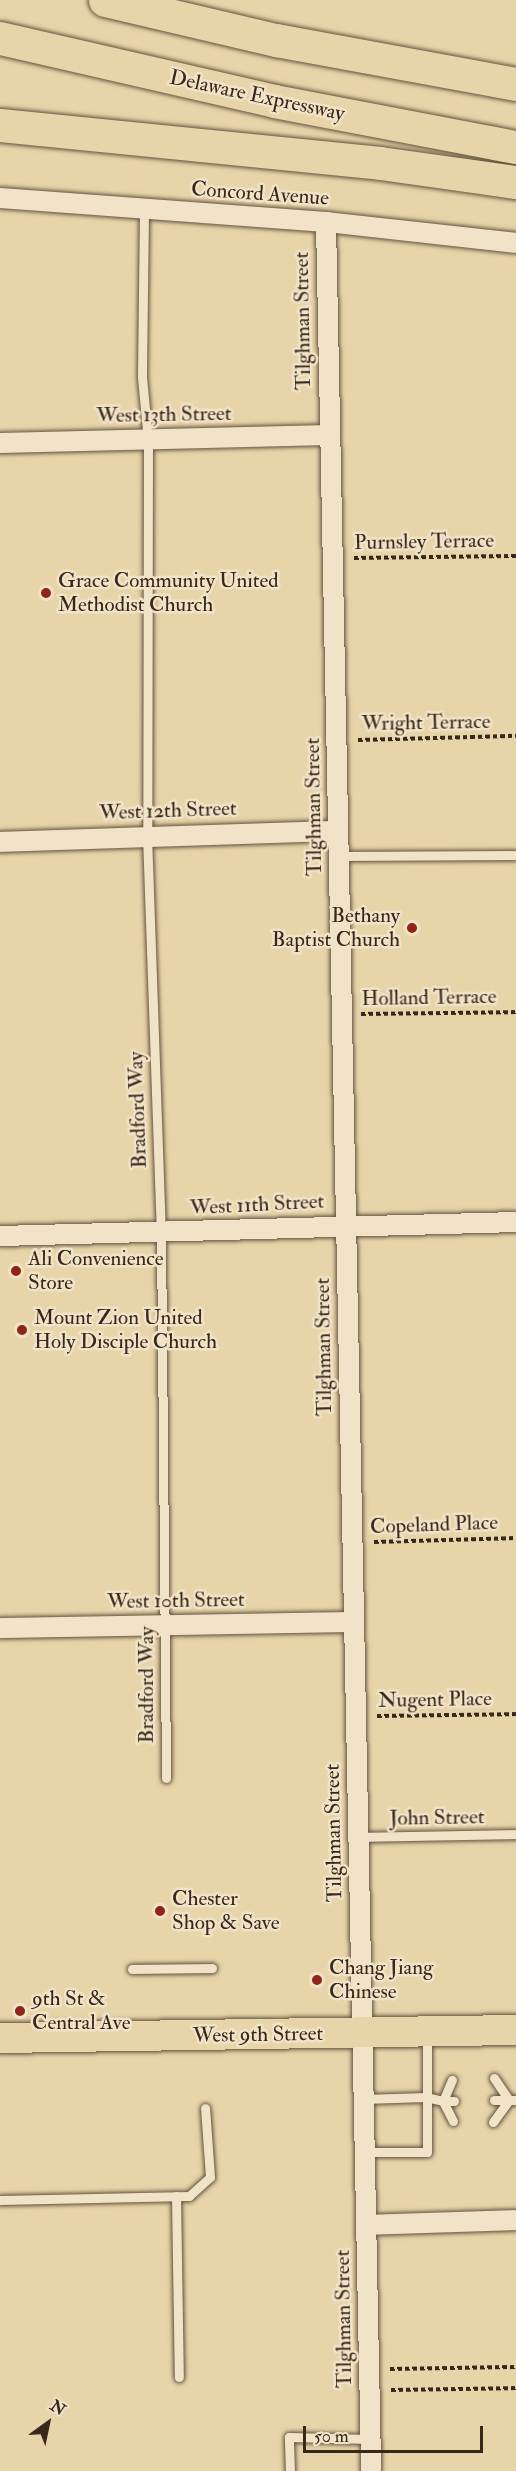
<!DOCTYPE html>
<html>
<head>
<meta charset="utf-8">
<style>
	body { margin:0 }
	#map { position:relative; width:516px; height:2471px; overflow:hidden; background:#e8d4a9; font-family:"IM FELL Double Pica",serif }
	div>[style] { position:absolute }
	.path>* { height:4px; margin-top:-2px; transform-origin:0; background:repeating-linear-gradient(90deg,#37281b 0 4.5px,transparent 0 7.5px) }
	.roads { filter:drop-shadow(0 0 2px #63533e) drop-shadow(0 0 2px #63533e) }
	.service>* { height:9px; margin:-4.5px; padding:0 4.5px; transform-origin:4.5px; border-radius:4.5px; background:#f0e3c7 }
	.minor>* { height:20px; margin:-10px; padding:0 10px; transform-origin:10px; border-radius:10px; background:#f0e3c7 }
	.primary>* { height:30px; margin:-15px; padding:0 15px; transform-origin:15px; border-radius:15px; background:#e8d4a9 }
	.motorway>* { height:33px; margin:-16.5px; padding:0 16.5px; transform-origin:16.5px; border-radius:16.5px; background:#e8d4a9 }
	.dots>* { width:16px; height:16px; translate:-50% -50%; box-sizing:border-box; border:3px solid #f0e3c7; border-radius:50% }
	span { translate:-50% -50%; white-space:nowrap; text-align:center; line-height:1.15; -webkit-text-stroke:5px #f0e3c7; paint-order:stroke }
	.street-label { font-size:21px; color:#37281b }
	.poi-label { font-size:21px; color:#37281b }
	.left { translate:0 -50%; text-align:left }
	.right { translate:-100% -50%; text-align:right }
	.north { position:absolute; left:18px; top:2393px; width:60px; height:60px; -webkit-text-stroke:4px #f0e3c7; paint-order:stroke; rotate:33deg; font-size:16px; font-weight:700; line-height:24px; text-align:center; color:#37281b }
	.north::after { content:''; display:block; margin:auto; width:21px; height:27px; background:#37281b; clip-path:polygon(50% 0,100% 100%,50% 72%,0 100%) }
	.scale { position:absolute; left:303px; top:2426px; width:180px; height:27px; box-sizing:border-box; border:3px solid #37281b; border-top:0; padding-left:8px; font-size:18px; line-height:21px; white-space:nowrap; color:#37281b; -webkit-text-stroke:4px #f0e3c7; paint-order:stroke }
</style>
</head>
<body>
<div id="map">
	<div class="path">
		<div style="left:354px;top:558px;width:162px;rotate:-0.7deg"></div>
		<div style="left:358px;top:740px;width:158px;rotate:-1.5deg"></div>
		<div style="left:361px;top:1014px;width:155px;rotate:-0.7deg"></div>
		<div style="left:374px;top:1542px;width:142px;rotate:-1.6deg"></div>
		<div style="left:377px;top:1716px;width:139px;rotate:-0.8deg"></div>
		<div style="left:390px;top:2369px;width:126px;rotate:-0.9deg"></div>
		<div style="left:391px;top:2390px;width:125px;rotate:-0.9deg"></div>
	</div>
	<div class="roads">
		<div class="service">
			<div style="left:144px;top:211px;width:166px;rotate:90.7deg"></div>
			<div style="left:142px;top:377px;width:63px;rotate:84.6deg"></div>
			<div style="left:148px;top:440px;width:395px;rotate:90.1deg"></div>
			<div style="left:147px;top:835px;width:398px;rotate:88deg"></div>
			<div style="left:161px;top:1233px;width:545px;rotate:89.47deg"></div>
			<div style="left:339px;top:856px;width:176px;rotate:-0.3deg"></div>
			<div style="left:358px;top:1837px;width:158px;rotate:-1.1deg"></div>
			<div style="left:132px;top:1969px;width:80px;rotate:-0.7deg"></div>
			<div style="left:494px;top:2078px;width:27px;rotate:56deg"></div>
			<div style="left:509px;top:2100px;width:15px;rotate:180deg"></div>
			<div style="left:363px;top:2099px;width:63px;rotate:-1.8deg"></div>
			<div style="left:426px;top:2097px;width:17px;rotate:13deg"></div>
			<div style="left:443px;top:2101px;width:23px;rotate:-67deg"></div>
			<div style="left:453px;top:2121px;width:22px;rotate:-117deg"></div>
			<div style="left:443px;top:2101px;width:11px"></div>
			<div style="left:493px;top:2122px;width:27px;rotate:-54deg"></div>
			<div style="left:509px;top:2100px;width:7px"></div>
			<div style="left:364px;top:2152px;width:63px"></div>
			<div style="left:427px;top:2152px;width:118px;rotate:-90deg"></div>
			<div style="left:176px;top:2196px;width:181px;rotate:89.1deg"></div>
			<div style="left:0;top:2200px;width:189px;rotate:-1.2deg"></div>
			<div style="left:189px;top:2196px;width:28px;rotate:-42deg"></div>
			<div style="left:210px;top:2177px;width:69px;rotate:-94.1deg"></div>
			<div style="left:290px;top:2471px;width:34px;rotate:-92deg"></div>
			<div style="left:289px;top:2437px;width:81px;rotate:1.4deg"></div>
		</div>
		<div class="minor">
			<div style="left:0;top:198px;width:327px;rotate:4.2deg"></div>
			<div style="left:326px;top:222px;width:191px;rotate:6.3deg"></div>
			<div style="left:326px;top:222px;width:2249px;rotate:88.85deg"></div>
			<div style="left:0;top:443px;width:329px;rotate:-1.4deg"></div>
			<div style="left:0;top:842px;width:338px;rotate:-1.9deg"></div>
			<div style="left:0;top:1236px;width:516px;rotate:-1.55deg"></div>
			<div style="left:0;top:1628px;width:354px;rotate:-1deg"></div>
			<div style="left:366px;top:2225px;width:150px;rotate:-1.9deg"></div>
		</div>
		<div class="primary">
			<div style="left:0;top:2038px;width:516px;rotate:-0.89deg"></div>
		</div>
		<div class="motorway">
			<div style="left:105px;top:0;width:176px;rotate:13.2deg"></div>
			<div style="left:276px;top:40px;width:244px;rotate:10.4deg"></div>
			<div style="left:0;top:38px;width:281px;rotate:12.9deg"></div>
			<div style="left:274px;top:101px;width:246px;rotate:10.8deg"></div>
			<div style="left:0;top:125px;width:382px;rotate:5.7deg"></div>
			<div style="left:380px;top:163px;width:137px;rotate:8deg"></div>
		</div>
	</div>
	<div class="dots">
		<div style="left:46px;top:593px;background:#8f2418"></div>
		<div style="left:412px;top:928px;background:#8f2418"></div>
		<div style="left:16px;top:1271px;background:#8f2418"></div>
		<div style="left:22px;top:1330px;background:#8f2418"></div>
		<div style="left:160px;top:1911px;background:#8f2418"></div>
		<div style="left:317px;top:1980px;background:#8f2418"></div>
		<div style="left:20px;top:2011px;background:#8f2418"></div>
	</div>
	<div class="street-label">
		<span style="left:257px;top:96px;rotate:12deg">Delaware Expressway</span>
		<span style="left:260px;top:194px;rotate:4deg">Concord Avenue</span>
		<span style="left:303px;top:321px;rotate:-91deg">Tilghman Street</span>
		<span style="left:164px;top:415px;rotate:-1deg">West 13th Street</span>
		<span style="left:424px;top:542px;rotate:-1deg">Purnsley Terrace</span>
		<span style="left:426px;top:723px;rotate:-1deg">Wright Terrace</span>
		<span style="left:314px;top:807px;rotate:-91deg">Tilghman Street</span>
		<span style="left:168px;top:811px;rotate:-2deg">West 12th Street</span>
		<span style="left:429px;top:998px;rotate:-1deg">Holland Terrace</span>
		<span style="left:138px;top:1110px;rotate:-92deg">Bradford Way</span>
		<span style="left:257px;top:1205px;rotate:-3deg">West 11th Street</span>
		<span style="left:324px;top:1347px;rotate:-91deg">Tilghman Street</span>
		<span style="left:434px;top:1525px;rotate:-2deg">Copeland Place</span>
		<span style="left:176px;top:1601px;rotate:-1deg">West 10th Street</span>
		<span style="left:147px;top:1685px;rotate:-90deg">Bradford Way</span>
		<span style="left:435px;top:1700px;rotate:-1deg">Nugent Place</span>
		<span style="left:437px;top:1818px;rotate:-1deg">John Street</span>
		<span style="left:334px;top:1833px;rotate:-91deg">Tilghman Street</span>
		<span style="left:258px;top:2035px;rotate:-1deg">West 9th Street</span>
		<span style="left:344px;top:2319px;rotate:-91deg">Tilghman Street</span>
	</div>
	<div class="poi-label">
		<span class="left" style="left:58px;top:593px">Grace Community United<br>Methodist Church</span>
		<span class="right" style="left:400px;top:928px">Bethany<br>Baptist Church</span>
		<span class="left" style="left:28px;top:1271px">Ali Convenience<br>Store</span>
		<span class="left" style="left:34px;top:1330px">Mount Zion United<br>Holy Disciple Church</span>
		<span class="left" style="left:172px;top:1911px">Chester<br>Shop &amp; Save</span>
		<span class="left" style="left:329px;top:1980px">Chang Jiang<br>Chinese</span>
		<span class="left" style="left:32px;top:2011px">9th St &amp;<br>Central Ave</span>
	</div>
	<div class="north">N</div>
	<div class="scale">50 m</div>
</div>
</body>
</html>
